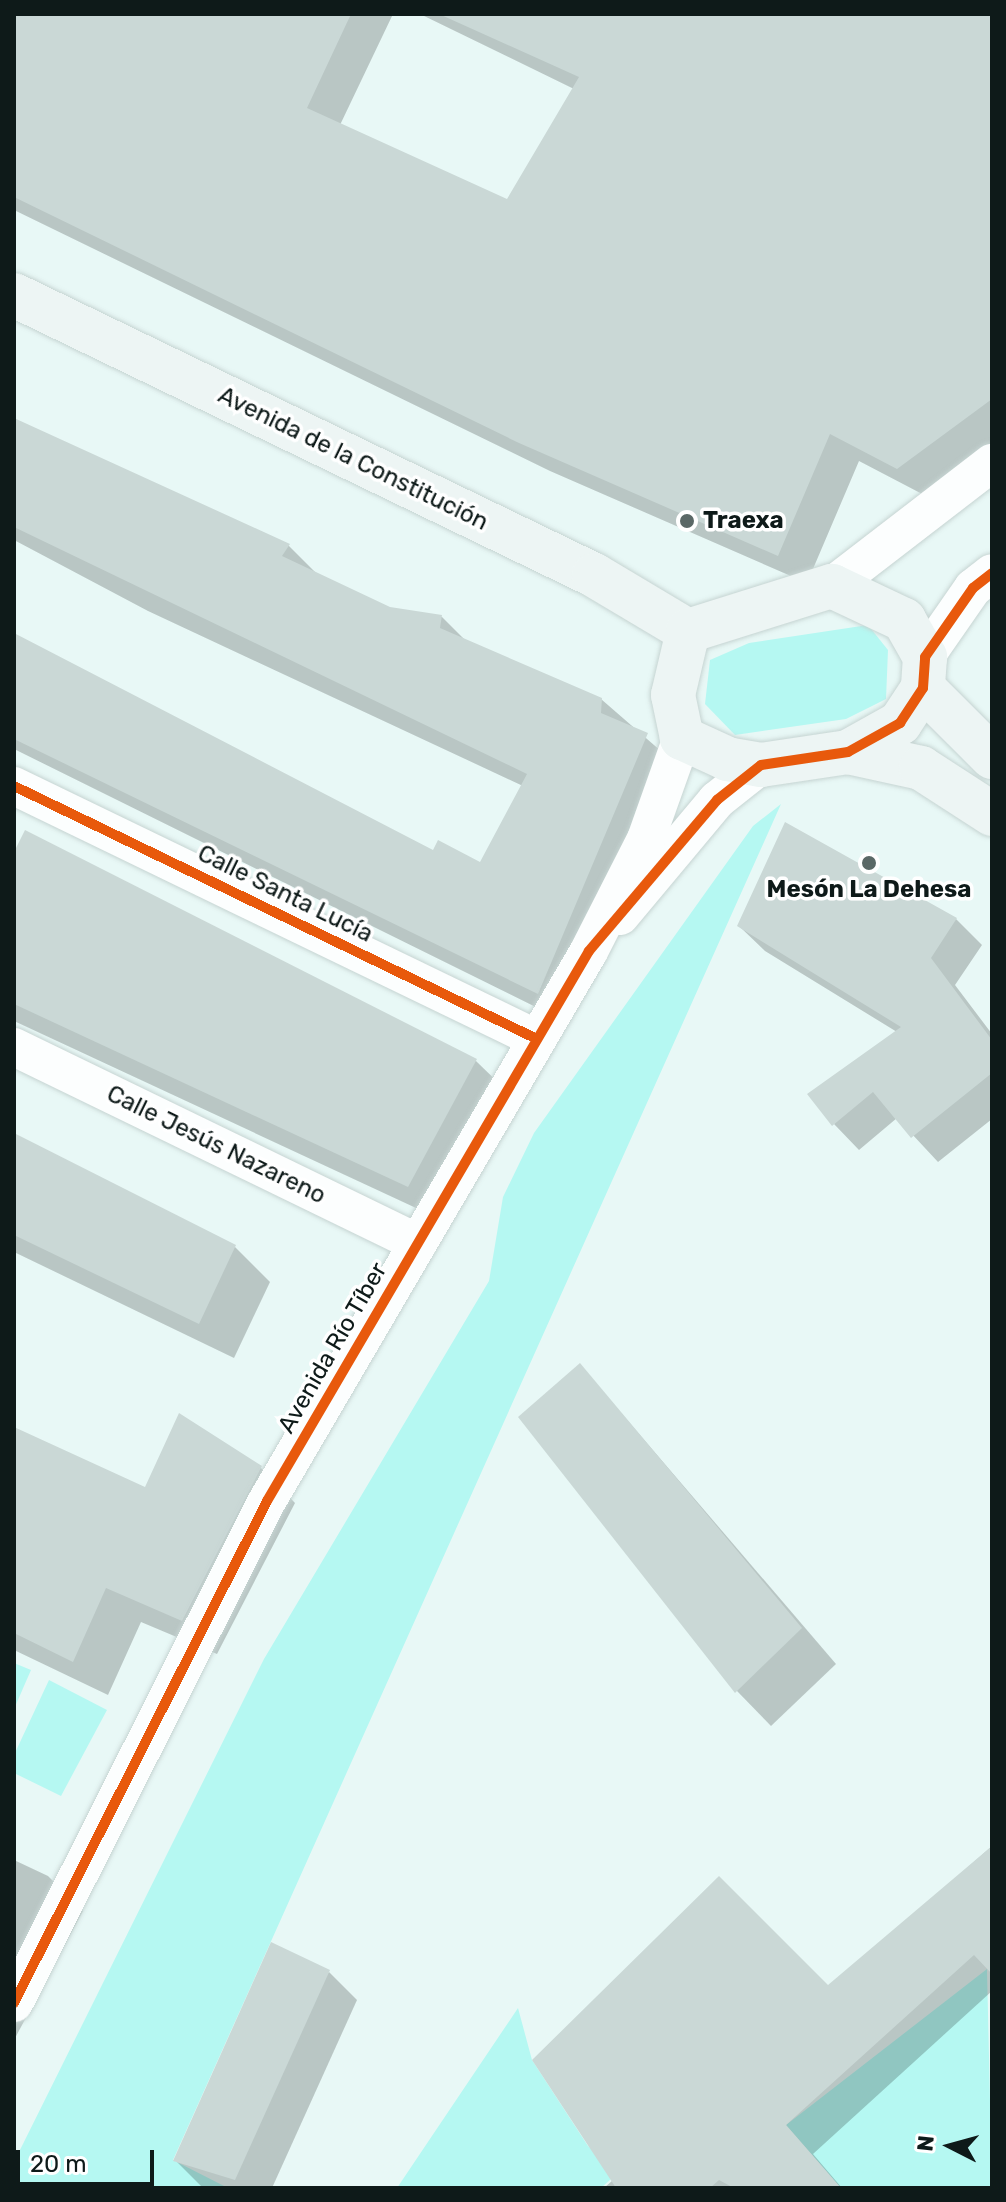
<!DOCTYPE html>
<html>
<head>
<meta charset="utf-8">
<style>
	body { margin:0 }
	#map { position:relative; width:1006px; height:2202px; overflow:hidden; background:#e8f8f6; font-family:Rubik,sans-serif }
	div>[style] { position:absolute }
	.green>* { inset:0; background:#b5f8f2 }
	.shadow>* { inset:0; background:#0003 }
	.building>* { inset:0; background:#cad8d6 }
	.roads { filter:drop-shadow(0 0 2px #c6d4d2) drop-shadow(0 0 2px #c6d4d2) }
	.minor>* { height:38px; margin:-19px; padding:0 19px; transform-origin:19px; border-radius:19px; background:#fcfefe }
	.secondary>* { height:44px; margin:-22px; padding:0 22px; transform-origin:22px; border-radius:22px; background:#edf5f4 }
	.cycleway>* { height:10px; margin:-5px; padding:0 5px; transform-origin:5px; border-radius:5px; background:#e8590c }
	.dots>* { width:22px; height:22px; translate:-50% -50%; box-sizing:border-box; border:4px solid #fff; border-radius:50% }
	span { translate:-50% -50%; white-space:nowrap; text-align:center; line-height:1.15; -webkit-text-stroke:7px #fff; paint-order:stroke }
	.street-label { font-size:24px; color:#0e1a19 }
	.poi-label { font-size:24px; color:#0e1a19; font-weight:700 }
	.left { translate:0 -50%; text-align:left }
	.frame { position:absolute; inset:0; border:16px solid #0e1a19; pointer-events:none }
	.north { position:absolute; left:910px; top:2106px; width:80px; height:80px; -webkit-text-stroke:6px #fff; paint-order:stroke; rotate:276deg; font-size:22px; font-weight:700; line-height:32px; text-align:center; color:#0e1a19 }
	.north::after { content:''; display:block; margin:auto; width:28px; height:36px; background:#0e1a19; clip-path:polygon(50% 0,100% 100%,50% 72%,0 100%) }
	.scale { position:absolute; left:16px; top:2150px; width:138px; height:36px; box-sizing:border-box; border:4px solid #0e1a19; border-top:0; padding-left:10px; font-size:24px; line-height:28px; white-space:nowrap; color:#0e1a19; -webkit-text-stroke:6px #fff; paint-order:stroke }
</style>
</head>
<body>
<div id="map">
	<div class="green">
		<div style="clip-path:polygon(868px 625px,888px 650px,886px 699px,846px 719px,735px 735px,705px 704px,710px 660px,749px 643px)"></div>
		<div style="clip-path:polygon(781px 804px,173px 2160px,228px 2188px,14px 2188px,14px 2162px,264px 1659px,489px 1281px,503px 1197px,534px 1133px,753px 826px)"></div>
		<div style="clip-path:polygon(14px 1663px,31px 1670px,14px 1709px)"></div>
		<div style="clip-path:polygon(49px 1680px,107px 1710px,61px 1796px,14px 1773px,14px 1755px)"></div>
		<div style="clip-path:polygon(987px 1969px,992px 2188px,824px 2188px,833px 2179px,786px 2125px)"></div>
		<div style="clip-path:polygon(518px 2008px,532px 2060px,588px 2146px,620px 2171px,601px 2188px,397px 2188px)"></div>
	</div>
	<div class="shadow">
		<div style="clip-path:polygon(14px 14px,393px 14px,340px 125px,508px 201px,574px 89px,420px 14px,992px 14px,992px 445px,926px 496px,859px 461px,807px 583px,550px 471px,14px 210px)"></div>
		<div style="clip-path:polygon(14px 420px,289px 546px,318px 575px,389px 609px,442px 617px,466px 641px,601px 699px,677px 765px,568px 1023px,14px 749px,14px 635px,434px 853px,481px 864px,523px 786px,148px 611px,14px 540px)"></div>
		<div style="clip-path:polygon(786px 825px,956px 919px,982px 945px,955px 985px,992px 1034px,992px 1119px,938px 1162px,897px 1118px,859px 1150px,834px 1124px,897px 1032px,765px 951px,739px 926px)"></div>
		<div style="clip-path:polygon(14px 857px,476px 1061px,511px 1095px,444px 1221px,14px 1021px)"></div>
		<div style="clip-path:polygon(14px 1135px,235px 1247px,270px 1282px,234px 1358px,14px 1252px)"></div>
		<div style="clip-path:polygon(580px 1365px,836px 1664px,771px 1726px,737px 1691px)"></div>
		<div style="clip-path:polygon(14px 1429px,146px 1490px,261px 1468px,295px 1503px,217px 1654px,141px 1622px,108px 1695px,14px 1650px)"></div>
		<div style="clip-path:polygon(992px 1846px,992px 1991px,813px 2154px,842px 2188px,604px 2188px)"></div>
		<div style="clip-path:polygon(14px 1860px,48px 1876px,83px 1911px,14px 2040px)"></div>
		<div style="clip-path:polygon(329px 1972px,357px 2000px,272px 2188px,203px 2188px,175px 2160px)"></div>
	</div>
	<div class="building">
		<div style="clip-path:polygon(14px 14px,351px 14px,307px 108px,507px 199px,579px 77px,439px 14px,992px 14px,992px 399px,897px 469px,830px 434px,778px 556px,519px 443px,14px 197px)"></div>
		<div style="clip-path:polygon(14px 418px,290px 544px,282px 556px,390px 607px,442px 615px,440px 628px,602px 698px,601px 713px,648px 733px,538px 994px,14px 739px,14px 633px,433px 850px,438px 840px,480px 862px,527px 774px,14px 527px)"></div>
		<div style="clip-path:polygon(785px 822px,957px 918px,931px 958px,992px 1040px,992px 1073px,911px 1138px,873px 1092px,832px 1126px,807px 1094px,901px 1027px,737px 926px)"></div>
		<div style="clip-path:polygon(25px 830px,477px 1059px,408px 1187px,14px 1004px,14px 852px)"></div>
		<div style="clip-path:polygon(14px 1133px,236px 1245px,199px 1324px,14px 1235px)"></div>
		<div style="clip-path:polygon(580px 1363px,802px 1628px,735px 1693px,518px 1417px)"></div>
		<div style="clip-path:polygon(179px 1413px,262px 1466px,182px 1621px,106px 1588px,73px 1662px,14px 1633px,14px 1427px,145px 1487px)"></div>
		<div style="clip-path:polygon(992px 1846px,992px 1974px,974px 1955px,786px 2125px,841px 2188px,734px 2188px,719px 2180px,710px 2188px,616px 2188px,532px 2060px,719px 1876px,828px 1985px)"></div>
		<div style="clip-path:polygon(271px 1942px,330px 1970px,235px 2180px,173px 2161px)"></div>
	</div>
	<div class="roads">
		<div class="minor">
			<div style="left:832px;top:586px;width:202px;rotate:-37.6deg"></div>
			<div style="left:925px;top:657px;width:84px;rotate:-55.2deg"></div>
			<div style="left:973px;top:588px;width:24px;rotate:-38deg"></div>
			<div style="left:14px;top:786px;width:581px;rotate:25.82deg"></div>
			<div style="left:620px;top:916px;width:151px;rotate:-50.1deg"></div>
			<div style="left:717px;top:800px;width:56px;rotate:-38.5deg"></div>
			<div style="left:14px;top:1047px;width:449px;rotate:25.9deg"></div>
			<div style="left:14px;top:2003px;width:562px;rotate:-63.25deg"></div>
			<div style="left:267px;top:1501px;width:637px;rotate:-59.65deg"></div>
			<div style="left:589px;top:951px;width:126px;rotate:-63deg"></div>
			<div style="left:646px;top:839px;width:107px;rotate:-70.4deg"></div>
		</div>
		<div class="secondary">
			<div style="left:14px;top:295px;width:644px;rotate:25.77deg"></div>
			<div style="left:594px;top:575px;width:109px;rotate:30.8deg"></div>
			<div style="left:832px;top:586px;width:80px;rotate:25.3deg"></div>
			<div style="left:904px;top:620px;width:43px;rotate:60.4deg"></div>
			<div style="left:925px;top:657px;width:31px;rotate:94deg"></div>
			<div style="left:923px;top:688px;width:42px;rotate:123.3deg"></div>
			<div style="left:900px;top:723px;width:60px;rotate:150.9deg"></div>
			<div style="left:848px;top:752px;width:88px;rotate:171.5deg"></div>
			<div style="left:761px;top:765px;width:34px;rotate:-170deg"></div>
			<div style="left:728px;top:759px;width:51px;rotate:-155.5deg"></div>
			<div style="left:682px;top:738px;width:44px;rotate:-101.8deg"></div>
			<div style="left:673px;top:695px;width:66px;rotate:-76.8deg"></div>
			<div style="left:688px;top:631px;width:151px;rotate:-17.4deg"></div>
			<div style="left:923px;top:688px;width:98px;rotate:45deg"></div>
			<div style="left:848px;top:752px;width:75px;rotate:12.4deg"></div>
			<div style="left:921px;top:768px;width:85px;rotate:32.9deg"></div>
		</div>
	</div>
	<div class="cycleway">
		<div style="left:14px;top:786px;width:581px;rotate:25.82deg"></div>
		<div style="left:14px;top:2003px;width:562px;rotate:-63.25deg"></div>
		<div style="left:267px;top:1501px;width:637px;rotate:-59.65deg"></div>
		<div style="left:589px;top:951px;width:198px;rotate:-49.7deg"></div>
		<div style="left:717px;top:800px;width:56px;rotate:-38.5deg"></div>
		<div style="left:761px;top:765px;width:88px;rotate:-8.5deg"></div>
		<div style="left:848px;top:752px;width:60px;rotate:-29.1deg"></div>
		<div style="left:900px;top:723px;width:42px;rotate:-56.7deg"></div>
		<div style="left:923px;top:688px;width:31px;rotate:-86deg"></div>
		<div style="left:925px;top:657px;width:84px;rotate:-55.2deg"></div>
		<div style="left:973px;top:588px;width:24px;rotate:-38deg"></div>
	</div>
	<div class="dots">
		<div style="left:687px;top:521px;background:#5a6866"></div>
		<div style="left:869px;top:863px;background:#5a6866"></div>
	</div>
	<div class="street-label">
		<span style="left:353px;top:459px;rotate:26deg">Avenida de la Constitución</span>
		<span style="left:285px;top:894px;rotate:26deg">Calle Santa Lucía</span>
		<span style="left:216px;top:1145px;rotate:26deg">Calle Jesús Nazareno</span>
		<span style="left:333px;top:1348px;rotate:-60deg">Avenida Río Tíber</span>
	</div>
	<div class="poi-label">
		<span class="left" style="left:703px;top:521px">Traexa</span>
		<span style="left:869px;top:890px">Mesón La Dehesa</span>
	</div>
	<div class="frame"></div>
	<div class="north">N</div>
	<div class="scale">20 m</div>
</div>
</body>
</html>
